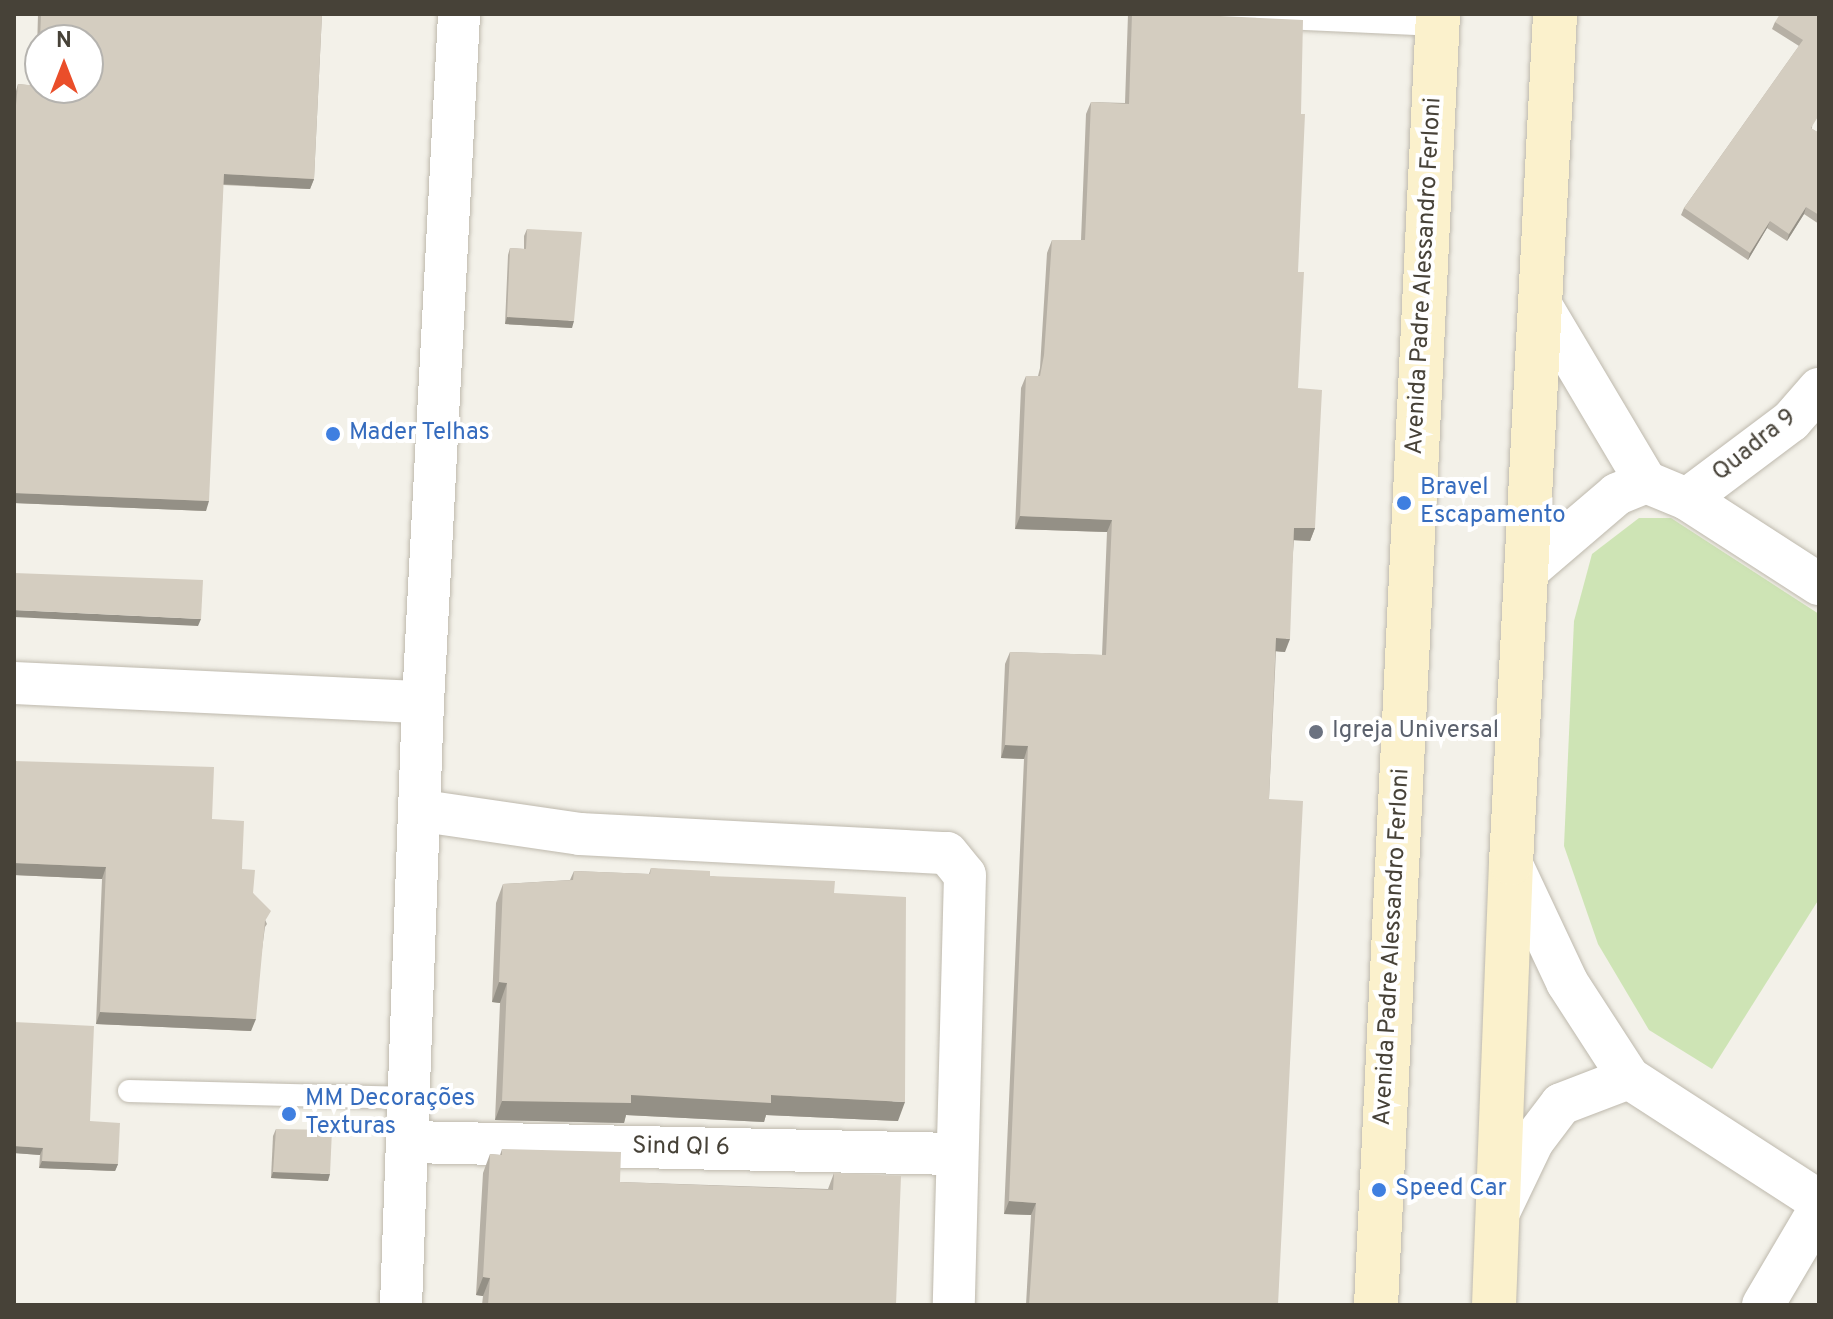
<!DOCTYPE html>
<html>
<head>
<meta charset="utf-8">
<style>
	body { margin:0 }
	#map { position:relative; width:1833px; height:1319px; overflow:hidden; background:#f3f1e9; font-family:Overpass,sans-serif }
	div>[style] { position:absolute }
	.green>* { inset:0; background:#cee4b5 }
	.roads { filter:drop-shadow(0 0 2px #beb9ad) drop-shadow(0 0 2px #beb9ad) }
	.service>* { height:22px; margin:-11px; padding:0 11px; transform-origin:11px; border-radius:11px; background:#fff }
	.minor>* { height:42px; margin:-21px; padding:0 21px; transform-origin:21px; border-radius:21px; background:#fff }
	.secondary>* { height:44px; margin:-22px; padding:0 22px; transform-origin:22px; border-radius:22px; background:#fbf1cc }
	.wall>* { inset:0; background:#b6b0a5 }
	.shaded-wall>* { inset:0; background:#949086 }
	.building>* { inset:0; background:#d4cdc0 }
	.dots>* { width:22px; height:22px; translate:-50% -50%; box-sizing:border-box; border:4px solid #fff; border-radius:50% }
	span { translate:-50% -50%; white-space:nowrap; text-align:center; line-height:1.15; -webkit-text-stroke:8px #fff; paint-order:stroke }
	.street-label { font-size:24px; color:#474238 }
	.shop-label { font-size:24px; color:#366cbe }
	.left { translate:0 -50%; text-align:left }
	.worship-label { font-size:24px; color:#5b616d }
	.frame { position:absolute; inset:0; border:16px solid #474238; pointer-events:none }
	.north { position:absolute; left:24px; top:24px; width:80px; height:80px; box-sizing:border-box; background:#fff; border:2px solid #b5b3af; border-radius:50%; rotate:0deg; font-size:22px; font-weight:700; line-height:32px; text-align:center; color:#474238 }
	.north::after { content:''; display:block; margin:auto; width:28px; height:36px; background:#ea4e2a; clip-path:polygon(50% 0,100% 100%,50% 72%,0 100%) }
</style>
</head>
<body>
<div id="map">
	<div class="green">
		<div style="clip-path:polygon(1639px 518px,1671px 518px,1819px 614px,1819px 899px,1712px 1069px,1649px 1030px,1598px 944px,1564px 846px,1574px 621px,1592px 554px)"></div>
	</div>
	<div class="roads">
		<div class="service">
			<div style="left:1195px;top:14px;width:243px;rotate:2.6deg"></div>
			<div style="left:129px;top:1091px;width:282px;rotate:1.4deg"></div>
		</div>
		<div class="minor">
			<div style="left:1646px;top:482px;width:44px;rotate:22.5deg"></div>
			<div style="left:1687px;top:499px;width:157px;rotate:32.8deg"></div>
			<div style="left:1687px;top:499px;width:130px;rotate:-36.9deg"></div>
			<div style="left:1791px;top:421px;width:43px;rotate:-48.8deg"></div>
			<div style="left:1527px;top:571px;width:118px;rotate:-40.5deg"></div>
			<div style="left:1617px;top:494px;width:31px;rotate:-22deg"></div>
			<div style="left:1646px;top:482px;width:206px;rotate:-120.7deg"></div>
			<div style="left:14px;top:683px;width:409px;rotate:2.7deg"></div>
			<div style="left:423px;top:811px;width:159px;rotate:8.3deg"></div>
			<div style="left:580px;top:834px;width:367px;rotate:3deg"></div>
			<div style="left:947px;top:853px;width:28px;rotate:51deg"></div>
			<div style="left:965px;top:875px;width:430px;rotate:91.5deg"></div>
			<div style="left:1629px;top:1078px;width:226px;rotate:32.9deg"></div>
			<div style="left:409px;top:1142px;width:545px;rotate:1.26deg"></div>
			<div style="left:1499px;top:1212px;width:79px;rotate:-64.4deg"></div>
			<div style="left:1533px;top:1141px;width:46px;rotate:-52.9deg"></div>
			<div style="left:1561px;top:1104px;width:73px;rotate:-20.9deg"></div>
			<div style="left:1629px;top:1078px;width:114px;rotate:-122.9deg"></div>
			<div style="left:1567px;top:982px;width:132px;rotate:-115.2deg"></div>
			<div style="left:401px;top:1305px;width:603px;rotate:-87.91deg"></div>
			<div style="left:423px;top:702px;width:689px;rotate:-87deg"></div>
			<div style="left:1763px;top:1305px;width:110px;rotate:-59.5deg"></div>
		</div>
		<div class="secondary">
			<div style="left:1376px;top:1305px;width:1292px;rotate:-87.25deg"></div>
			<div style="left:1494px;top:1305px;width:442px;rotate:-87.8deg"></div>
			<div style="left:1511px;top:863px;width:850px;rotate:-87.03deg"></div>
		</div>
	</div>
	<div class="wall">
		<div style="clip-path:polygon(38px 14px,322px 14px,314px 179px,310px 189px,223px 185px,206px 511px,14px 503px,14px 98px,18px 84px,36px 86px)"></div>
		<div style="clip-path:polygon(1128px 14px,1197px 14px,1298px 272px,1298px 388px,1315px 528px,1310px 541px,1294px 540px,1285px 652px,1276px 651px,1269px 799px,1278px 1305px,1026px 1305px,1031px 1215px,1004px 1214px,1024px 759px,1001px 758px,1005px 664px,1010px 652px,1102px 655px,1107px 532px,1015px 529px,1021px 388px,1026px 376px,1038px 376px,1040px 368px,1047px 253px,1052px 240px,1081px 240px,1086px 114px,1091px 102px,1125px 103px)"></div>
		<div style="clip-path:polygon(1819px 14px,1812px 129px,1819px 133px,1819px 224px,1804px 214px,1787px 241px,1767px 228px,1748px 260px,1681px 215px,1684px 208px,1799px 46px,1772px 29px,1775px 22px)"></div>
		<div style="clip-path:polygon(527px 229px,572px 328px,505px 324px,508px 255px,510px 248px,524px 249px,524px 236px)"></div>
		<div style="clip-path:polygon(14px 761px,212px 819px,242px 869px,267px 924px,265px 927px,251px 1031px,96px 1024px,102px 879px,14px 875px)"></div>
		<div style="clip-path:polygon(651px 868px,834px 893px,898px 1121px,766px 1115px,764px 1122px,626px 1115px,624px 1123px,495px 1120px,500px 1003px,492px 1002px,496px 903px,503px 884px,570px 880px,574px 871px,649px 874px)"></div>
		<div style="clip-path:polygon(14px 1022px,90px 1121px,118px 1164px,115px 1171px,39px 1168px,40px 1155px,14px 1153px)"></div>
		<div style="clip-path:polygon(276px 1129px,328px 1181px,271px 1178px,273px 1136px)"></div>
		<div style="clip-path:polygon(502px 1149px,620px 1182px,828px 1189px,834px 1173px,896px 1305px,482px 1305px,483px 1296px,476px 1295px,483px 1173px,490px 1154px,500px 1155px)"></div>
	</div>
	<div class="shaded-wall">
		<div style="clip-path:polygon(224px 174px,314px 179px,310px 189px,220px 184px)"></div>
		<div style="clip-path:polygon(1806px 207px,1804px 214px,1787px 241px,1789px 234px)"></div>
		<div style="clip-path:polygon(1770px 221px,1767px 228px,1748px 260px,1750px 253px)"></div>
		<div style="clip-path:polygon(507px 317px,574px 321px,572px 328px,505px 324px)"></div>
		<div style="clip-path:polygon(14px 493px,209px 501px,206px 511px,14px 503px)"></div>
		<div style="clip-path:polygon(1020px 516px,1112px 520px,1107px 532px,1015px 529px)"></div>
		<div style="clip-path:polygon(1294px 528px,1315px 528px,1310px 541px,1290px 540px)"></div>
		<div style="clip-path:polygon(14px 610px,201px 619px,198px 626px,14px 617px)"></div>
		<div style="clip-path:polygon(1276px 638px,1290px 639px,1285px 652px,1272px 651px)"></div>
		<div style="clip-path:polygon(1005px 745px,1028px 746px,1024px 759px,1001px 758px)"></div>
		<div style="clip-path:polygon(14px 863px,106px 867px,102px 879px,14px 875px)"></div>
		<div style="clip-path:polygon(499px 982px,507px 983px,500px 1003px,492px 1002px)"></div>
		<div style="clip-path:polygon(100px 1012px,256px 1019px,251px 1031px,96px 1024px)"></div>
		<div style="clip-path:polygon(631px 1095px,771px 1095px,905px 1102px,898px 1121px,766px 1115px,764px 1122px,626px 1115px,624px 1123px,495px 1120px,502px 1101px)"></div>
		<div style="clip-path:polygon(14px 1146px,43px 1148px,40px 1155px,14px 1153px)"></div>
		<div style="clip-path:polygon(42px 1161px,118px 1164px,115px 1171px,39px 1168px)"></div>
		<div style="clip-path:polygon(273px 1172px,330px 1174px,328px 1181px,271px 1178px)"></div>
		<div style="clip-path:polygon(1009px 1201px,1036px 1203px,1031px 1215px,1004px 1214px)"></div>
		<div style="clip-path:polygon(483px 1277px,490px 1278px,483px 1296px,476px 1295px)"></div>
	</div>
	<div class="building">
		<div style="clip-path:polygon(41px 14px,322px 14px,314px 179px,224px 174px,209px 501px,14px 493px,14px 126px,18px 84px,39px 86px,40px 56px,40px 88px,88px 88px,88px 40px,40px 40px)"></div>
		<div style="clip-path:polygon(1132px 14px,1197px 14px,1199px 15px,1303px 20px,1301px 114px,1305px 114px,1298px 272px,1304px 272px,1298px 388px,1322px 390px,1315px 528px,1294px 528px,1290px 639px,1276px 638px,1269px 799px,1303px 801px,1278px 1305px,1029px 1305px,1036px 1203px,1009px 1201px,1028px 746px,1005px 745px,1010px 652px,1106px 655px,1112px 520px,1020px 516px,1026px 376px,1040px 376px,1044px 355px,1052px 240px,1085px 240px,1091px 102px,1129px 104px)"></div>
		<div style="clip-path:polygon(1780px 14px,1819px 14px,1819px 115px,1811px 128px,1819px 133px,1819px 215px,1806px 207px,1789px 234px,1770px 221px,1750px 253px,1684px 208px,1803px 40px,1775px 22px)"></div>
		<div style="clip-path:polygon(527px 229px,582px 232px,574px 321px,507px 317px,510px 248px,526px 249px)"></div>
		<div style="clip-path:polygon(14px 573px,203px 580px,201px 619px,14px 610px)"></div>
		<div style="clip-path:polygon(14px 761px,214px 767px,212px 819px,244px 821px,242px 869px,255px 870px,253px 893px,271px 911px,265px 921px,256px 1019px,100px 1012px,106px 867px,14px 863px)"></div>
		<div style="clip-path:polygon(651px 868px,710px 871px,710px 876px,835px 881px,834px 893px,906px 897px,905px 1102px,771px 1095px,771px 1103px,631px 1095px,631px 1103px,502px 1101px,507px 983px,499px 982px,503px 884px,573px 880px,574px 871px,650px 874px)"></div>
		<div style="clip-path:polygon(14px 1022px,94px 1026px,90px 1121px,120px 1123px,118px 1164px,42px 1161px,43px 1148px,14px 1146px)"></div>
		<div style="clip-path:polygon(276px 1129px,332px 1130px,330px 1174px,273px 1172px)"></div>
		<div style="clip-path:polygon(502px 1149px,621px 1152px,620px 1182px,833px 1190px,834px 1173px,901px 1176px,896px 1305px,488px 1305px,490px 1278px,483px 1277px,490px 1154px,502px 1155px)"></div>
	</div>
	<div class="dots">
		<div style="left:333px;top:434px;background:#3f7fe0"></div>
		<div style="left:1404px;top:503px;background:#3f7fe0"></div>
		<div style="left:1316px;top:732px;background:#6b7280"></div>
		<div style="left:289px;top:1114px;background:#3f7fe0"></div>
		<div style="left:1379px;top:1190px;background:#3f7fe0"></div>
	</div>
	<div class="street-label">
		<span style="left:1425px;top:276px;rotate:-87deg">Avenida Padre Alessandro Ferloni</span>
		<span style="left:1755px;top:446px;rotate:-39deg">Quadra 9</span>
		<span style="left:1393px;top:947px;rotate:-87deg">Avenida Padre Alessandro Ferloni</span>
		<span style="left:681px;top:1148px;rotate:1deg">Sind QI 6</span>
	</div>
	<div class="shop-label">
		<span class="left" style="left:349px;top:434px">Mader Telhas</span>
		<span class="left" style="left:1420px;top:503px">Bravel<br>Escapamento</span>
		<span class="left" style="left:305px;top:1114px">MM Decorações<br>Texturas</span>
		<span class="left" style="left:1395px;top:1190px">Speed Car</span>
	</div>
	<div class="worship-label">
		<span class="left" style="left:1332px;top:732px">Igreja Universal</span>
	</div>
	<div class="frame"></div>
	<div class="north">N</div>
</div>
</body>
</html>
